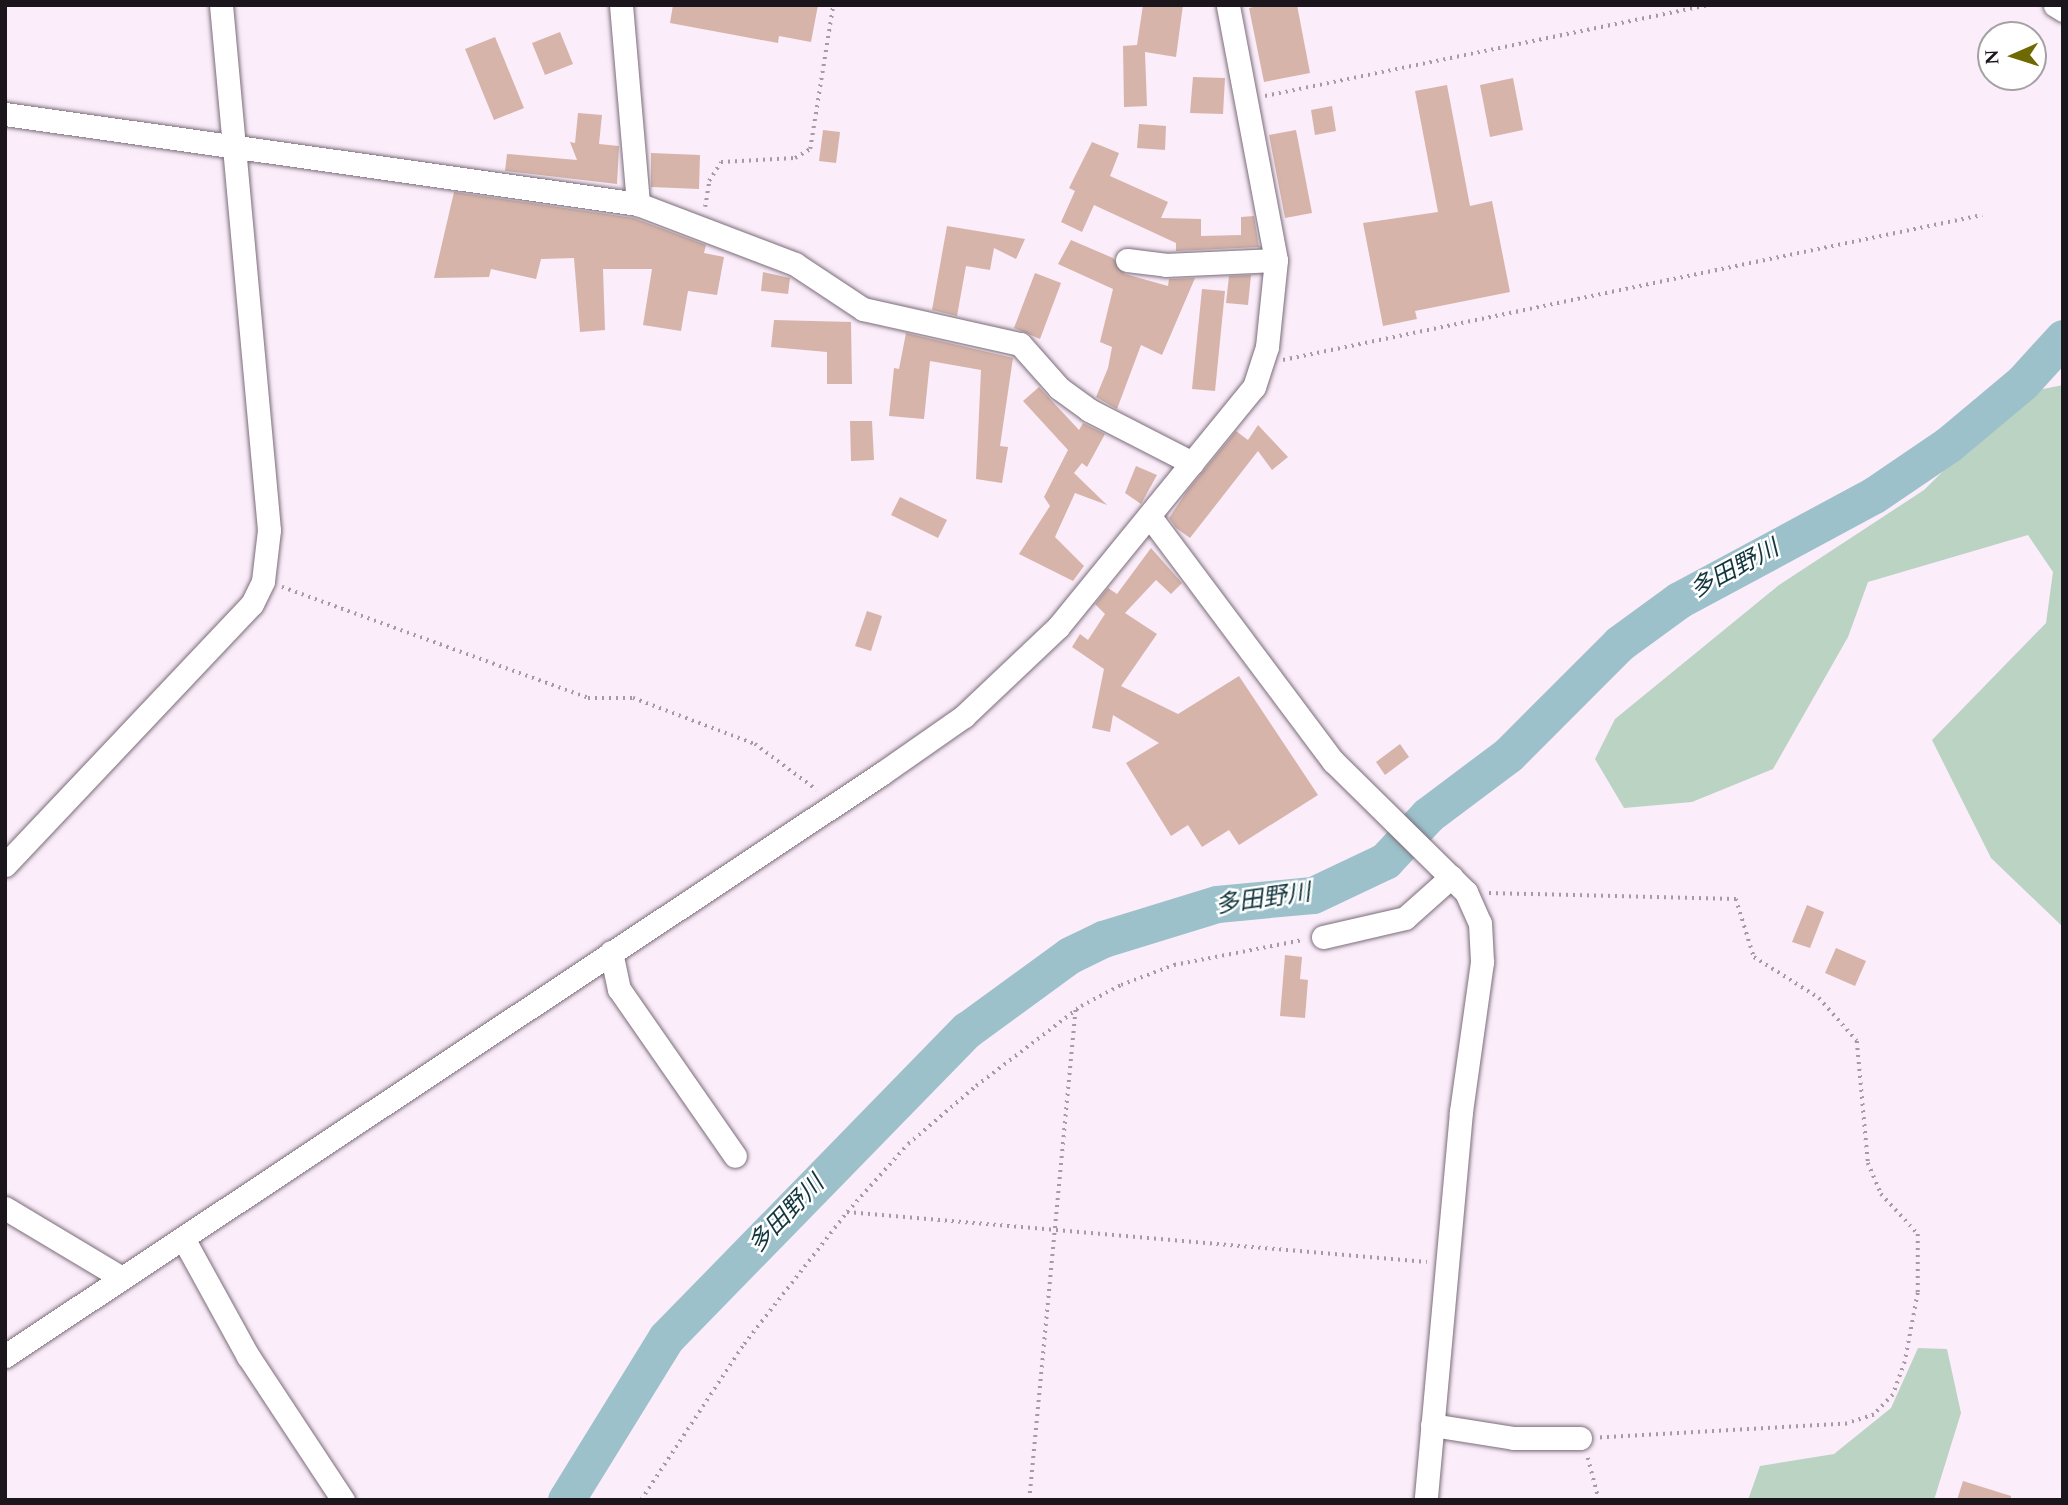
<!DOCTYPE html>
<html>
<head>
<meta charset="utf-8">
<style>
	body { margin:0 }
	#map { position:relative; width:2068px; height:1505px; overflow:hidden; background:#fcedfb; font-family:Spectral,"Noto Sans JP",serif }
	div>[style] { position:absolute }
	.green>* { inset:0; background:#bbd3c3 }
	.river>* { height:37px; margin:-18.5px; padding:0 18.5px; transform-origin:18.5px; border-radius:18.5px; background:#9cc1ca }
	.building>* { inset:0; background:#d6b4aa }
	.path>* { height:3.5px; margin-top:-1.75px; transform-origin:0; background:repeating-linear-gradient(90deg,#a69ba5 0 2px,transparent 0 7px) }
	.roads { filter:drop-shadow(0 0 2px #7a6d79) drop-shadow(0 0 2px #7a6d79) }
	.minor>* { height:23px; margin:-11.5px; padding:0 11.5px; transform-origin:11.5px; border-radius:11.5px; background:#fff }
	span { translate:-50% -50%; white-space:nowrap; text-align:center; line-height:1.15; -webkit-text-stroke:5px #fff; paint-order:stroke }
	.water-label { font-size:24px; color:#12363e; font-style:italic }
	.frame { position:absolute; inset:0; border:7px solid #1b161b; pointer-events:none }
	.north { position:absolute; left:1977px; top:21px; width:70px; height:70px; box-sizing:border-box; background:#fff; border:2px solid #a4a2a4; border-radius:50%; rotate:267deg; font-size:19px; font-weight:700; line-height:28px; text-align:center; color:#1b161b }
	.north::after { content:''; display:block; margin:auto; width:24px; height:32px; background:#6f6903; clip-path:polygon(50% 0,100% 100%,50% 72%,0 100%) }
</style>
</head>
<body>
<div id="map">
	<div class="green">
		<div style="clip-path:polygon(2063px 385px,2063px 927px,1991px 858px,1932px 740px,2046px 623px,2053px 572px,2028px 535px,1868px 582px,1848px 637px,1773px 769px,1692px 802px,1624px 808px,1595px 759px,1615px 719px,1779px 585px,1924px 490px,1993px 422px,2038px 390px)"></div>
		<div style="clip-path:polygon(1918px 1348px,1947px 1349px,1961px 1413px,1934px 1500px,1748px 1500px,1760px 1466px,1834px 1454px,1891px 1408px)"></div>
	</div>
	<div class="river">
		<div style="left:566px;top:1500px;width:190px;rotate:-58.3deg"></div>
		<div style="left:666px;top:1338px;width:431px;rotate:-45.7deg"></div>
		<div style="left:967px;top:1030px;width:127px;rotate:-36.1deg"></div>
		<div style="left:1070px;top:955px;width:37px;rotate:-26deg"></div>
		<div style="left:1103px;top:939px;width:119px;rotate:-17.1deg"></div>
		<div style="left:1217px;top:904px;width:96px;rotate:-5.4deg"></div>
		<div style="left:1313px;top:895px;width:80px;rotate:-25.3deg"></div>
		<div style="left:1385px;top:861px;width:63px;rotate:-46.9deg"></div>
		<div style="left:1428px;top:815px;width:100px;rotate:-36.9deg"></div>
		<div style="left:1508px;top:755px;width:158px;rotate:-45deg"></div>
		<div style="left:1620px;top:643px;width:73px;rotate:-36.1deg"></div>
		<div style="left:1679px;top:600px;width:221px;rotate:-28.3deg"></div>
		<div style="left:1874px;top:495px;width:91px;rotate:-34.2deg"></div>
		<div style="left:1949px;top:444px;width:95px;rotate:-39.9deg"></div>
		<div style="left:2022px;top:383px;width:61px;rotate:-47.7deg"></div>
	</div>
	<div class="building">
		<div style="clip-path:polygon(673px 5px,818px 5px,811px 42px,779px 36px,778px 43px,670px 23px)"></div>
		<div style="clip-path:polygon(1143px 5px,1183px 5px,1176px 57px,1145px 52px,1147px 106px,1124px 107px,1123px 46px,1137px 45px)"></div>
		<div style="clip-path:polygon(1262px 5px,1297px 5px,1310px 73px,1264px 82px,1249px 8px)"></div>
		<div style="clip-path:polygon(560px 32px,573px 64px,545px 75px,532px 43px)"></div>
		<div style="clip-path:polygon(495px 37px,524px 108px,494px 120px,465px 49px)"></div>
		<div style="clip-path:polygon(1193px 77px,1225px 78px,1223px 114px,1190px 113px)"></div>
		<div style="clip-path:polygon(1513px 78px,1523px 130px,1490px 137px,1480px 85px)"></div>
		<div style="clip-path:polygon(1447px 85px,1470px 206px,1492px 201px,1510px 292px,1415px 311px,1417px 319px,1383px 326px,1363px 223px,1438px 212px,1415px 91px)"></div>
		<div style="clip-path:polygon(1332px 106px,1336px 131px,1315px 135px,1311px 110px)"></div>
		<div style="clip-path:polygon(578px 113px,602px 115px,599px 144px,619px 146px,617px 184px,505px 171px,507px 154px,577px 160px,570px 142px,575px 143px)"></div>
		<div style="clip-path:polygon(1139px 124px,1166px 126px,1165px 150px,1137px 148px)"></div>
		<div style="clip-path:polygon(823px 130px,840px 132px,836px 163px,819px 161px)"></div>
		<div style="clip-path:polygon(1296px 130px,1312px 213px,1285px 218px,1269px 135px)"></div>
		<div style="clip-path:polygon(1092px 142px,1119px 153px,1110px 176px,1168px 202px,1161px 218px,1201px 219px,1201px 236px,1241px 235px,1241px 217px,1254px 216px,1259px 247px,1176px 251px,1176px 243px,1094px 205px,1082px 232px,1061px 222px,1075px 191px,1069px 188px)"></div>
		<div style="clip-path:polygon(651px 153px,700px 155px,699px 189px,651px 187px)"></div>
		<div style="clip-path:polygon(454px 192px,634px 218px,706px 245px,704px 253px,724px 257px,717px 295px,688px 291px,681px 331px,643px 325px,652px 269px,603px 269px,605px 330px,580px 332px,574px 258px,541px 259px,536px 279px,491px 269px,489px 277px,434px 278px)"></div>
		<div style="clip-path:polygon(947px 226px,1025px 239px,1016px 259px,994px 248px,990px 270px,966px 266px,957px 316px,932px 310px)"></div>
		<div style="clip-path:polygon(1071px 240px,1113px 258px,1125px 274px,1168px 286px,1169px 279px,1195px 278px,1162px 355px,1141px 345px,1117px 409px,1096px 397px,1108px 368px,1112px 347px,1100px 342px,1113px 289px,1058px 264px)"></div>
		<div style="clip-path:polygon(763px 272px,790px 278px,788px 294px,761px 291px)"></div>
		<div style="clip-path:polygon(1035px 273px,1061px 283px,1040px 339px,1014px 328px)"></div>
		<div style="clip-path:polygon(1251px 275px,1248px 305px,1226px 303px,1229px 276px)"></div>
		<div style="clip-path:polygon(1202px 289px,1225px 291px,1215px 391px,1192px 389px)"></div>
		<div style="clip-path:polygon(774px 320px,851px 322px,852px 384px,827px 384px,827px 352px,771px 347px)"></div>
		<div style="clip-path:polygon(906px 333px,1013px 358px,1000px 446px,1008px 447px,1002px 483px,976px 479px,981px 370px,930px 361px,924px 419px,889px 416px,894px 368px,899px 369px)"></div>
		<div style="clip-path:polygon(1039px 387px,1079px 430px,1083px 423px,1105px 434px,1087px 467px,1082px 463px,1074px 473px,1107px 505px,1075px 493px,1055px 537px,1084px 566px,1073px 581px,1019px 554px,1050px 506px,1044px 497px,1068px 450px,1023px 401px)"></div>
		<div style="clip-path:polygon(850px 421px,872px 421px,874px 460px,851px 461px)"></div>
		<div style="clip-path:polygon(1258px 425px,1288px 457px,1272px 470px,1258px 451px,1190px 538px,1176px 528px,1169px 518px,1187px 491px,1236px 431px,1248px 440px)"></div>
		<div style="clip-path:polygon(1136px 466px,1157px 475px,1141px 504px,1125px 493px)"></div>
		<div style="clip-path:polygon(900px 497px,947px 520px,938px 538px,891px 515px)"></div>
		<div style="clip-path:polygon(1151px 548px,1182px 583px,1171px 594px,1156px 580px,1125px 613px,1157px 634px,1121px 686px,1178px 714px,1239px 676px,1318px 795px,1239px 845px,1229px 830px,1202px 847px,1188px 825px,1171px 836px,1126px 763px,1159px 743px,1113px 715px,1110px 732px,1092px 728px,1104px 669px,1072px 647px,1080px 634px,1088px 640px,1105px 614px,1095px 604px,1108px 588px,1117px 594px)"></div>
		<div style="clip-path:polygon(867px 611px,882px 616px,871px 651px,855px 646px)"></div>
		<div style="clip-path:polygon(1400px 744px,1409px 757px,1385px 775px,1376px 762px)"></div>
		<div style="clip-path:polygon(1807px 905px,1824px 912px,1810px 948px,1792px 942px)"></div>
		<div style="clip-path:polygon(1836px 948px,1866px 961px,1855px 986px,1825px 973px)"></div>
		<div style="clip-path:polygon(1285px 955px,1302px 957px,1300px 979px,1308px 980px,1305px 1018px,1280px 1016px)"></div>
		<div style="clip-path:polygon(1963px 1481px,2011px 1496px,2011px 1500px,1957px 1500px)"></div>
	</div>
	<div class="path">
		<div style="left:1265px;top:96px;width:454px;rotate:-11.6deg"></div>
		<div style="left:705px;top:207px;width:26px;rotate:-81deg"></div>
		<div style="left:709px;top:181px;width:22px;rotate:-58deg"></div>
		<div style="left:721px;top:162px;width:74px;rotate:-3.1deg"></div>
		<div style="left:795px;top:158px;width:17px;rotate:-31deg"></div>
		<div style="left:810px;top:149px;width:146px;rotate:-80.9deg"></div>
		<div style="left:1283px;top:360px;width:714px;rotate:-11.72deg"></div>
		<div style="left:282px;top:587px;width:326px;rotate:19.9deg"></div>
		<div style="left:588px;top:698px;width:45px"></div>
		<div style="left:633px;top:698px;width:130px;rotate:20.7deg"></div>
		<div style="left:755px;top:744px;width:77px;rotate:36.6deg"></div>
		<div style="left:1489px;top:893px;width:247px;rotate:1.4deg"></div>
		<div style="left:1736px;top:899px;width:61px;rotate:72.8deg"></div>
		<div style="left:1754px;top:957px;width:77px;rotate:32.2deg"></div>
		<div style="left:1819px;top:998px;width:57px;rotate:48.5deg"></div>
		<div style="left:1857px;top:1041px;width:122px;rotate:84.8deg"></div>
		<div style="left:1868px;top:1163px;width:34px;rotate:67deg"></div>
		<div style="left:1881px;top:1194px;width:54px;rotate:47.2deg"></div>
		<div style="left:1918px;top:1234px;width:59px;rotate:90deg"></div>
		<div style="left:1918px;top:1293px;width:70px;rotate:100.7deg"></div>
		<div style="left:1905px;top:1362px;width:35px;rotate:110deg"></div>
		<div style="left:1893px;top:1395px;width:28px;rotate:134deg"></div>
		<div style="left:1874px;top:1415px;width:28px;rotate:162deg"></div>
		<div style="left:1847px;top:1424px;width:249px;rotate:176.8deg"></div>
		<div style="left:847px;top:1212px;width:582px;rotate:4.93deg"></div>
		<div style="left:1588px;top:1458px;width:43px;rotate:75.3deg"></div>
		<div style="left:641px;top:1500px;width:187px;rotate:-56.6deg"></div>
		<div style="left:744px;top:1344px;width:167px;rotate:-52deg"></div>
		<div style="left:847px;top:1212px;width:91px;rotate:-48.1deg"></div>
		<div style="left:908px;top:1144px;width:89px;rotate:-40.5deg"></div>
		<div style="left:976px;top:1086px;width:132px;rotate:-37.3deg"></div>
		<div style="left:1081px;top:1006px;width:45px;rotate:-27.7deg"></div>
		<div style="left:1121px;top:985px;width:57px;rotate:-20.7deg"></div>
		<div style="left:1174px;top:965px;width:131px;rotate:-11deg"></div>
		<div style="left:1029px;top:1500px;width:492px;rotate:-84.6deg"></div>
	</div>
	<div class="roads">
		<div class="minor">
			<div style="left:621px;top:5px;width:200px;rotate:85.1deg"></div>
			<div style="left:2055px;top:5px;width:9px;rotate:32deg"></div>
			<div style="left:5px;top:114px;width:639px;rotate:8.09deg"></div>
			<div style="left:638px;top:204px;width:168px;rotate:20.9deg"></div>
			<div style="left:795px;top:264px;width:82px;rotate:33.5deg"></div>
			<div style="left:863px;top:309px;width:161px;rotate:12.6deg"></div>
			<div style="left:1020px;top:344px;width:59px;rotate:48.4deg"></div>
			<div style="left:1059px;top:388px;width:37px;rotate:36deg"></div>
			<div style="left:1089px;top:410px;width:116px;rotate:27.2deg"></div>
			<div style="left:1127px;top:260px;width:38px;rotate:7deg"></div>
			<div style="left:1165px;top:265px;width:111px;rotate:-2.6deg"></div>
			<div style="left:1151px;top:518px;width:304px;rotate:53.2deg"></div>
			<div style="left:1333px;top:761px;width:187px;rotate:44.6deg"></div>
			<div style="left:1466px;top:892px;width:34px;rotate:66deg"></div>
			<div style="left:1480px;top:923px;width:39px;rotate:87deg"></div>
			<div style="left:1482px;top:962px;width:151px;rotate:98deg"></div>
			<div style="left:1461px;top:1112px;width:390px;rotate:95.2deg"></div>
			<div style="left:5px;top:865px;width:359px;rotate:-46.6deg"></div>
			<div style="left:252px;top:604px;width:25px;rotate:-64deg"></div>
			<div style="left:263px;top:581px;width:51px;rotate:-83.3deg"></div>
			<div style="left:269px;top:530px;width:527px;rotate:-95.22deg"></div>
			<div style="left:1323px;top:937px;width:84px;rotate:-13deg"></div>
			<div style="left:1405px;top:918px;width:62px;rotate:-41.7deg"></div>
			<div style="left:611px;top:952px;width:38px;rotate:78deg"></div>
			<div style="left:619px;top:989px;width:203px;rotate:55.2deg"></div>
			<div style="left:5px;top:1208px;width:136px;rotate:30.9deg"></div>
			<div style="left:183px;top:1238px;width:135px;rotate:61.2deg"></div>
			<div style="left:248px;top:1356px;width:173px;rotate:56.6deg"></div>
			<div style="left:5px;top:1356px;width:1052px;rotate:-33.6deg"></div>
			<div style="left:881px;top:774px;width:101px;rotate:-34.9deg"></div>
			<div style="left:964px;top:716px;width:129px;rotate:-43.4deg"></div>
			<div style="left:1058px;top:627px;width:310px;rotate:-50.8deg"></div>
			<div style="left:1254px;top:387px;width:42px;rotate:-72deg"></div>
			<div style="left:1267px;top:347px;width:87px;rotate:-84.1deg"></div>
			<div style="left:1276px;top:260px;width:259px;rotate:-100.7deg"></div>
			<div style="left:1432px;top:1425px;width:83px;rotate:9deg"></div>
			<div style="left:1514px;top:1438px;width:66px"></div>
		</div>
	</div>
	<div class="water-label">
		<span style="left:1735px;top:570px;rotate:-28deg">多田野川</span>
		<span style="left:1263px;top:900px;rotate:-8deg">多田野川</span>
		<span style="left:787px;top:1215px;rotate:-46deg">多田野川</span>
	</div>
	<div class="frame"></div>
	<div class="north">N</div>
</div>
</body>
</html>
